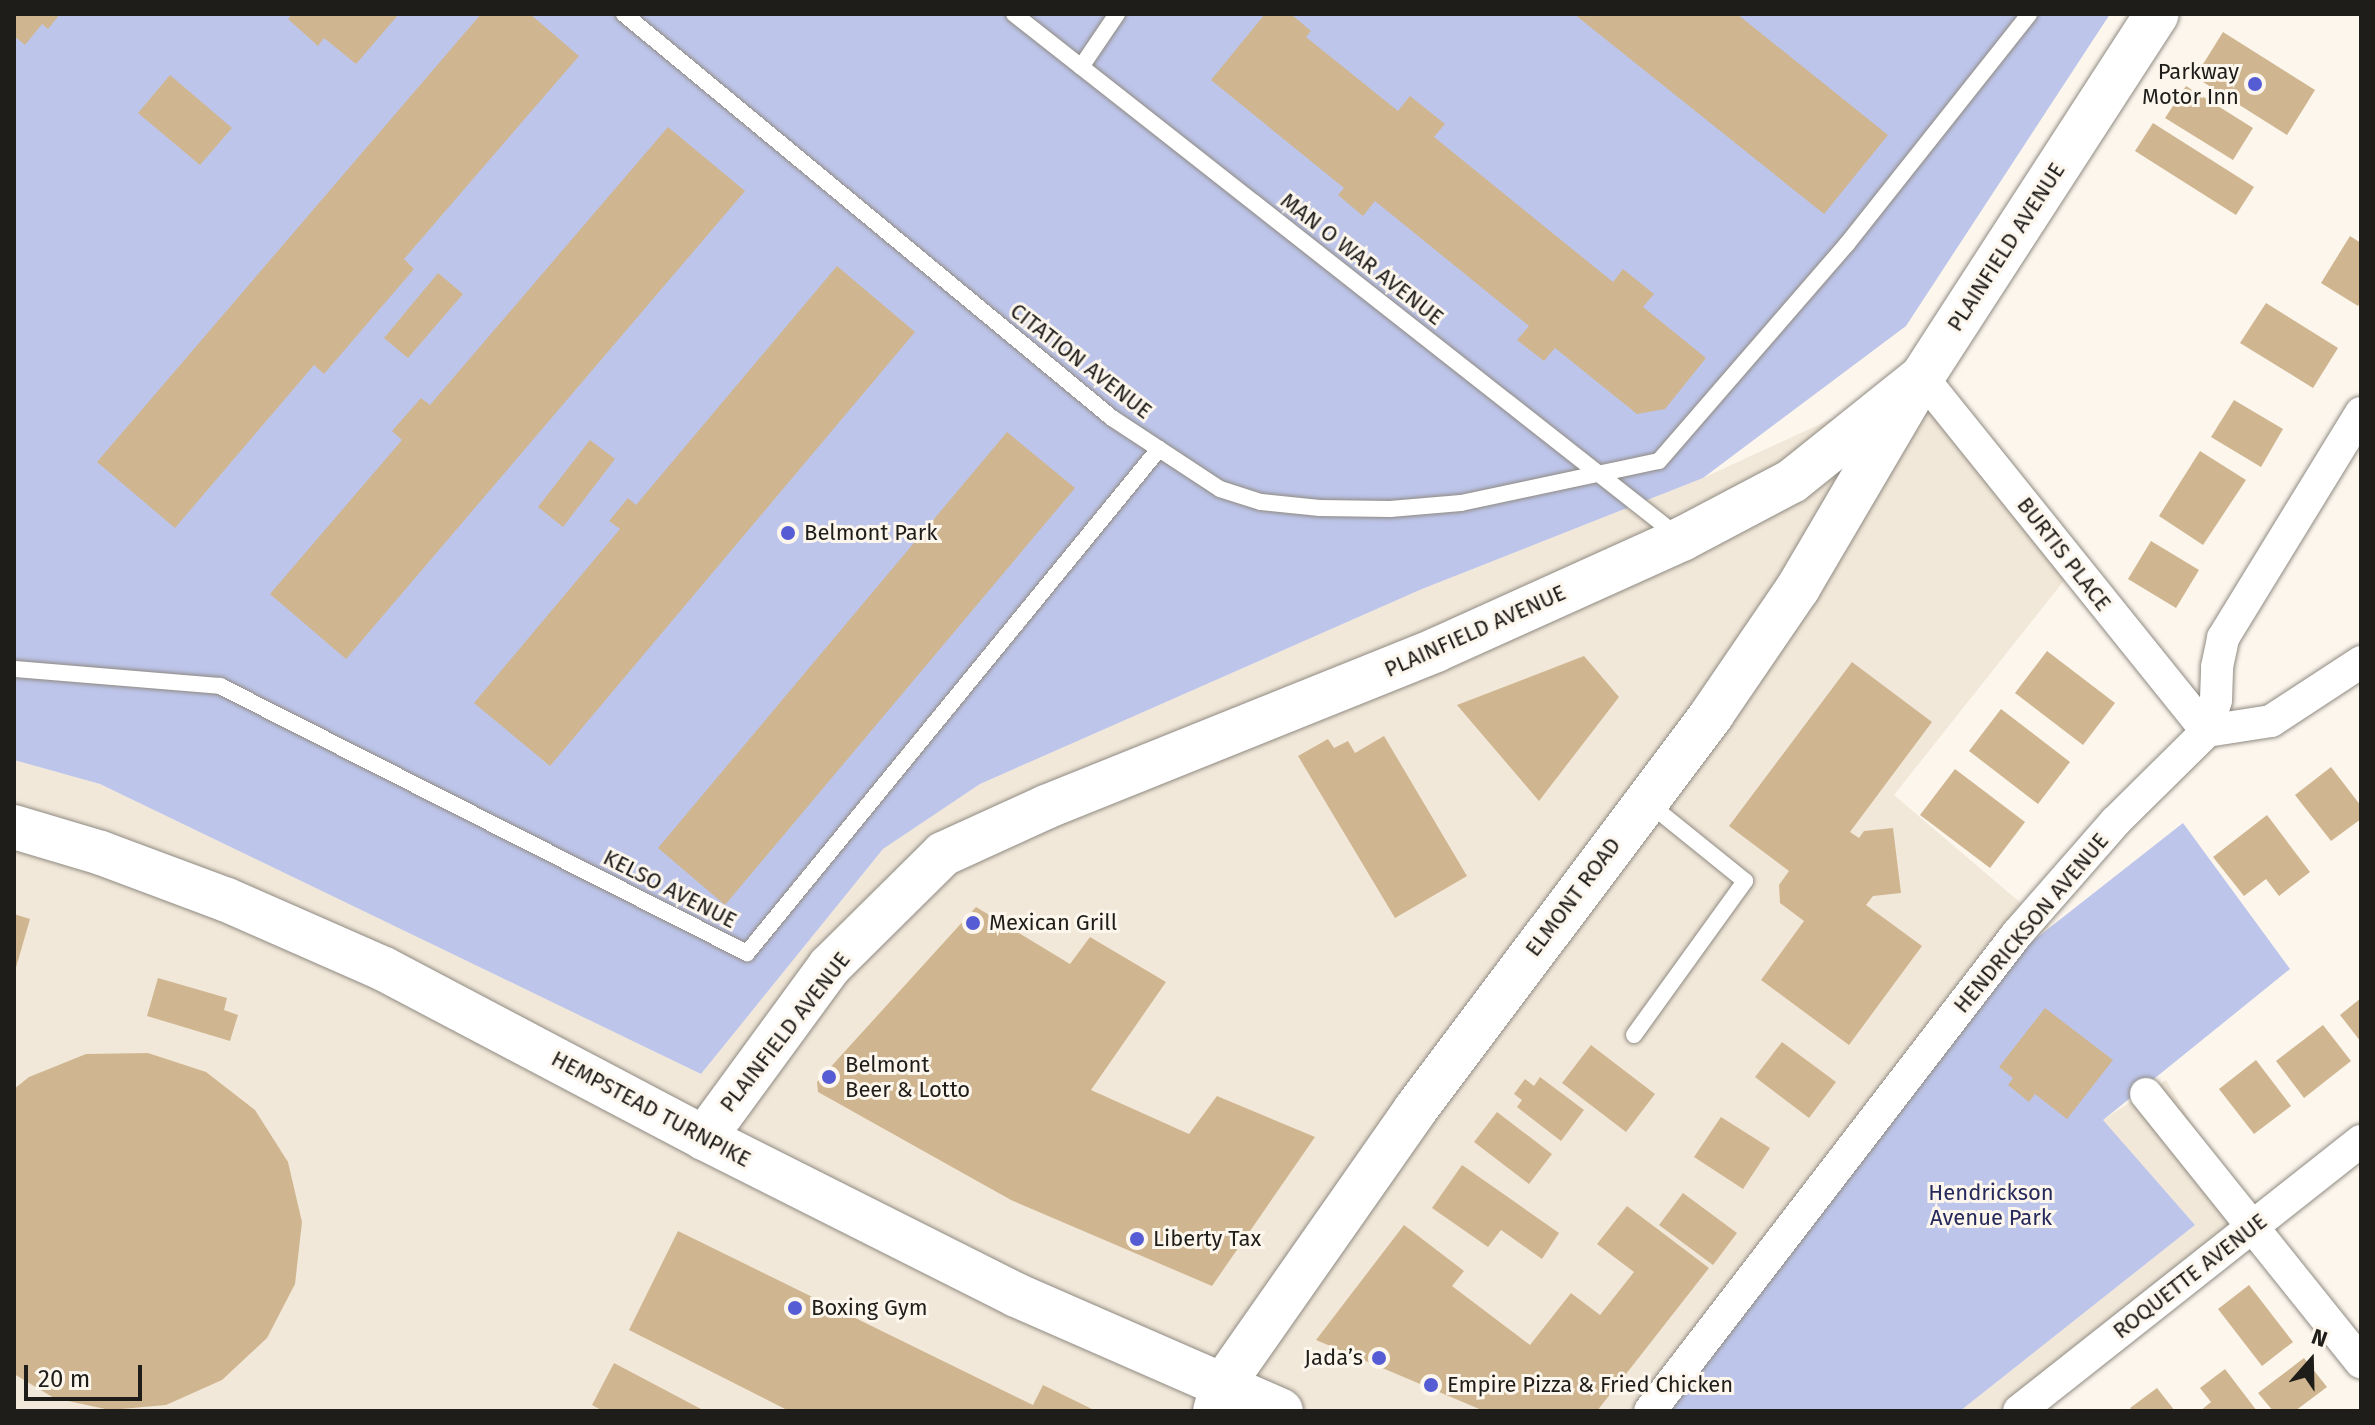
<!DOCTYPE html>
<html>
<head>
<meta charset="utf-8">
<style>
	body { margin:0 }
	#map { position:relative; width:2375px; height:1425px; overflow:hidden; background:#fcf6ed; font-family:"Fira Sans",sans-serif }
	div>[style] { position:absolute }
	.built>* { inset:0; background:#f2e8d9 }
	.green>* { inset:0; background:#bdc5ea }
	.building>* { inset:0; background:#d0b690 }
	.roads { filter:drop-shadow(0 0 2px #8f8a82) drop-shadow(0 0 2px #8f8a82) }
	.service>* { height:16px; margin:-8px; padding:0 8px; transform-origin:8px; border-radius:8px; background:#fff }
	.minor>* { height:32px; margin:-16px; padding:0 16px; transform-origin:16px; border-radius:16px; background:#fff }
	.secondary>* { height:44px; margin:-22px; padding:0 22px; transform-origin:22px; border-radius:22px; background:#fff }
	.primary>* { height:44px; margin:-22px; padding:0 22px; transform-origin:22px; border-radius:22px; background:#fff }
	.dots>* { width:22px; height:22px; translate:-50% -50%; box-sizing:border-box; border:4px solid #fcf6ed; border-radius:50% }
	span { translate:-50% -50%; white-space:nowrap; text-align:center; line-height:1.15; -webkit-text-stroke:6px #fcf6ed; paint-order:stroke }
	.poi-label { font-size:22px; color:#1f1d1a }
	.right { translate:-100% -50%; text-align:right }
	.left { translate:0 -50%; text-align:left }
	.street-label { font-size:22px; color:#1f1d1a }
	.park-label { font-size:22px; color:#25295b }
	.frame { position:absolute; inset:0; border:16px solid #1f1d1a; pointer-events:none }
	.north { position:absolute; left:2271px; top:1321px; width:80px; height:80px; -webkit-text-stroke:6px #fcf6ed; paint-order:stroke; rotate:20deg; font-size:22px; font-weight:700; line-height:32px; text-align:center; color:#1f1d1a }
	.north::after { content:''; display:block; margin:auto; width:28px; height:36px; background:#1f1d1a; clip-path:polygon(50% 0,100% 100%,50% 72%,0 100%) }
	.scale { position:absolute; left:24px; top:1365px; width:118px; height:36px; box-sizing:border-box; border:4px solid #1f1d1a; border-top:0; padding-left:10px; font-size:24px; line-height:28px; white-space:nowrap; color:#1f1d1a; -webkit-text-stroke:6px #fcf6ed; paint-order:stroke }
</style>
</head>
<body>
<div id="map">
	<div class="built">
		<div style="clip-path:polygon(1922px 377px,2074px 568px,1894px 795px,2049px 927px,2006px 962px,1648px 1411px,14px 1409px,14px 760px,100px 784px,701px 1074px,883px 849px,980px 784px,1422px 589px,1703px 478px)"></div>
		<div style="clip-path:polygon(2166px 1080px,2253px 1226px,2046px 1398px,2056px 1411px,1960px 1411px,2195px 1225px,2102px 1120px)"></div>
	</div>
	<div class="green">
		<div style="clip-path:polygon(14px 14px,2110px 14px,1906px 326px,1703px 478px,1422px 589px,980px 784px,883px 849px,701px 1074px,100px 784px,14px 760px)"></div>
		<div style="clip-path:polygon(2183px 823px,2290px 969px,2103px 1120px,2195px 1225px,1960px 1411px,1648px 1411px,2006px 962px)"></div>
	</div>
	<div class="building">
		<div style="clip-path:polygon(14px 14px,60px 14px,48px 29px,42px 24px,25px 45px,14px 36px)"></div>
		<div style="clip-path:polygon(292px 14px,399px 14px,356px 64px,324px 38px,318px 46px,288px 19px)"></div>
		<div style="clip-path:polygon(481px 14px,530px 14px,579px 56px,404px 259px,414px 269px,324px 374px,314px 365px,175px 528px,97px 462px)"></div>
		<div style="clip-path:polygon(1265px 14px,1291px 14px,1311px 31px,1306px 37px,1398px 111px,1410px 96px,1445px 124px,1434px 137px,1613px 282px,1623px 269px,1654px 294px,1643px 307px,1706px 358px,1665px 409px,1637px 414px,1555px 348px,1544px 361px,1517px 340px,1529px 326px,1375px 201px,1363px 216px,1338px 195px,1344px 188px,1211px 80px)"></div>
		<div style="clip-path:polygon(1574px 14px,1737px 14px,1888px 135px,1824px 214px)"></div>
		<div style="clip-path:polygon(2223px 32px,2315px 90px,2287px 135px,2195px 77px)"></div>
		<div style="clip-path:polygon(170px 75px,232px 128px,200px 165px,138px 113px)"></div>
		<div style="clip-path:polygon(2186px 86px,2253px 128px,2233px 160px,2165px 118px)"></div>
		<div style="clip-path:polygon(2153px 123px,2254px 187px,2236px 215px,2135px 151px)"></div>
		<div style="clip-path:polygon(668px 127px,745px 191px,346px 659px,270px 594px,402px 440px,392px 431px,421px 398px,430px 405px)"></div>
		<div style="clip-path:polygon(2350px 236px,2361px 243px,2361px 301px,2358px 306px,2321px 283px)"></div>
		<div style="clip-path:polygon(837px 266px,915px 332px,550px 766px,474px 703px,620px 529px,609px 521px,628px 498px,636px 505px)"></div>
		<div style="clip-path:polygon(438px 273px,463px 294px,408px 358px,384px 338px)"></div>
		<div style="clip-path:polygon(2266px 303px,2338px 348px,2313px 388px,2240px 343px)"></div>
		<div style="clip-path:polygon(2234px 400px,2283px 429px,2261px 467px,2211px 437px)"></div>
		<div style="clip-path:polygon(1007px 432px,1075px 488px,725px 905px,658px 848px)"></div>
		<div style="clip-path:polygon(590px 440px,615px 459px,563px 527px,538px 507px)"></div>
		<div style="clip-path:polygon(2200px 451px,2246px 480px,2203px 545px,2159px 516px)"></div>
		<div style="clip-path:polygon(2151px 541px,2199px 570px,2176px 608px,2128px 579px)"></div>
		<div style="clip-path:polygon(2047px 651px,2115px 703px,2083px 745px,2015px 693px)"></div>
		<div style="clip-path:polygon(1584px 656px,1619px 697px,1539px 801px,1457px 705px)"></div>
		<div style="clip-path:polygon(1852px 662px,1932px 722px,1850px 832px,1859px 838px,1864px 831px,1893px 828px,1901px 893px,1873px 896px,1866px 905px,1922px 946px,1849px 1045px,1761px 980px,1804px 921px,1780px 903px,1779px 885px,1789px 871px,1729px 826px)"></div>
		<div style="clip-path:polygon(2001px 709px,2070px 762px,2038px 804px,1969px 751px)"></div>
		<div style="clip-path:polygon(1384px 736px,1467px 876px,1395px 918px,1298px 756px,1328px 739px,1334px 748px,1348px 741px,1355px 753px)"></div>
		<div style="clip-path:polygon(2331px 767px,2361px 806px,2361px 819px,2331px 841px,2295px 795px)"></div>
		<div style="clip-path:polygon(1955px 769px,2025px 822px,1990px 868px,1920px 815px)"></div>
		<div style="clip-path:polygon(2267px 815px,2310px 872px,2279px 896px,2266px 879px,2244px 896px,2213px 857px)"></div>
		<div style="clip-path:polygon(976px 907px,1070px 964px,1090px 937px,1166px 982px,1091px 1090px,1189px 1134px,1217px 1096px,1315px 1137px,1212px 1286px,1011px 1200px,818px 1092px,817px 1082px)"></div>
		<div style="clip-path:polygon(14px 914px,30px 919px,15px 971px,14px 971px)"></div>
		<div style="clip-path:polygon(158px 978px,227px 998px,224px 1010px,238px 1015px,230px 1041px,147px 1016px)"></div>
		<div style="clip-path:polygon(2361px 998px,2361px 1042px,2340px 1015px)"></div>
		<div style="clip-path:polygon(2045px 1008px,2113px 1060px,2067px 1119px,2035px 1094px,2029px 1102px,2008px 1085px,2013px 1078px,1999px 1067px)"></div>
		<div style="clip-path:polygon(2323px 1025px,2351px 1061px,2304px 1098px,2276px 1061px)"></div>
		<div style="clip-path:polygon(1782px 1042px,1836px 1082px,1809px 1118px,1755px 1077px)"></div>
		<div style="clip-path:polygon(1591px 1045px,1655px 1094px,1626px 1132px,1562px 1083px)"></div>
		<div style="clip-path:polygon(148px 1053px,206px 1072px,255px 1110px,288px 1162px,302px 1222px,295px 1284px,267px 1338px,222px 1380px,166px 1405px,110px 1410px,54px 1398px,14px 1374px,14px 1089px,29px 1077px,86px 1054px)"></div>
		<div style="clip-path:polygon(2256px 1060px,2291px 1106px,2254px 1134px,2219px 1089px)"></div>
		<div style="clip-path:polygon(1540px 1077px,1584px 1110px,1561px 1141px,1517px 1107px,1522px 1100px,1514px 1094px,1525px 1079px,1534px 1086px)"></div>
		<div style="clip-path:polygon(1497px 1112px,1552px 1154px,1529px 1184px,1474px 1142px)"></div>
		<div style="clip-path:polygon(1721px 1117px,1770px 1148px,1743px 1189px,1694px 1157px)"></div>
		<div style="clip-path:polygon(1462px 1165px,1559px 1233px,1542px 1259px,1501px 1230px,1488px 1247px,1432px 1208px)"></div>
		<div style="clip-path:polygon(1683px 1193px,1737px 1233px,1713px 1265px,1659px 1225px)"></div>
		<div style="clip-path:polygon(1627px 1206px,1709px 1268px,1597px 1411px,1484px 1411px,1316px 1340px,1404px 1225px,1464px 1271px,1452px 1286px,1530px 1345px,1571px 1293px,1600px 1315px,1634px 1272px,1597px 1244px)"></div>
		<div style="clip-path:polygon(678px 1231px,1033px 1405px,1043px 1385px,1096px 1411px,789px 1411px,629px 1330px)"></div>
		<div style="clip-path:polygon(2249px 1285px,2293px 1342px,2262px 1366px,2218px 1309px)"></div>
		<div style="clip-path:polygon(2304px 1358px,2327px 1387px,2295px 1411px,2273px 1411px,2258px 1393px)"></div>
		<div style="clip-path:polygon(614px 1363px,701px 1409px,700px 1411px,603px 1411px,592px 1405px)"></div>
		<div style="clip-path:polygon(2225px 1369px,2257px 1411px,2200px 1411px,2211px 1402px,2200px 1388px)"></div>
		<div style="clip-path:polygon(2157px 1388px,2175px 1411px,2133px 1411px,2130px 1408px)"></div>
	</div>
	<div class="roads">
		<div class="service">
			<div style="left:624px;top:14px;width:634px;rotate:39.62deg"></div>
			<div style="left:1112px;top:418px;width:129px;rotate:33.3deg"></div>
			<div style="left:1220px;top:489px;width:43px;rotate:17.6deg"></div>
			<div style="left:1261px;top:502px;width:59px;rotate:5.8deg"></div>
			<div style="left:1320px;top:508px;width:70px;rotate:0.8deg"></div>
			<div style="left:1390px;top:509px;width:71px;rotate:-4.8deg"></div>
			<div style="left:1461px;top:503px;width:202px;rotate:-12deg"></div>
			<div style="left:1659px;top:461px;width:287px;rotate:-49.1deg"></div>
			<div style="left:1847px;top:244px;width:293px;rotate:-51.6deg"></div>
			<div style="left:1014px;top:14px;width:846px;rotate:38.18deg"></div>
			<div style="left:1081px;top:67px;width:64px;rotate:-55.8deg"></div>
			<div style="left:14px;top:669px;width:207px;rotate:4.7deg"></div>
			<div style="left:220px;top:686px;width:591px;rotate:26.87deg"></div>
			<div style="left:747px;top:953px;width:651px;rotate:-50.74deg"></div>
			<div style="left:1634px;top:1035px;width:190px;rotate:-54.2deg"></div>
			<div style="left:1745px;top:881px;width:126px;rotate:-141.1deg"></div>
		</div>
		<div class="minor">
			<div style="left:1922px;top:377px;width:454px;rotate:51.2deg"></div>
			<div style="left:2207px;top:731px;width:65px;rotate:-8.9deg"></div>
			<div style="left:2271px;top:721px;width:108px;rotate:-33.2deg"></div>
			<div style="left:2146px;top:1094px;width:344px;rotate:51.3deg"></div>
			<div style="left:1650px;top:1411px;width:602px;rotate:-52.43deg"></div>
			<div style="left:2017px;top:934px;width:149px;rotate:-48.8deg"></div>
			<div style="left:2115px;top:822px;width:129px;rotate:-44.7deg"></div>
			<div style="left:2207px;top:731px;width:32px;rotate:-74deg"></div>
			<div style="left:2216px;top:700px;width:33px;rotate:-88deg"></div>
			<div style="left:2217px;top:667px;width:30px;rotate:-78deg"></div>
			<div style="left:2223px;top:638px;width:264px;rotate:-58.5deg"></div>
			<div style="left:2019px;top:1411px;width:436px;rotate:-38.3deg"></div>
		</div>
		<div class="secondary">
			<div style="left:704px;top:1138px;width:213px;rotate:-53.8deg"></div>
			<div style="left:830px;top:966px;width:159px;rotate:-44.7deg"></div>
			<div style="left:943px;top:854px;width:113px;rotate:-24.5deg"></div>
			<div style="left:1046px;top:807px;width:420px;rotate:-21.9deg"></div>
			<div style="left:1436px;top:650px;width:270px;rotate:-24.3deg"></div>
			<div style="left:1682px;top:539px;width:124px;rotate:-27.8deg"></div>
			<div style="left:1792px;top:481px;width:166px;rotate:-38.7deg"></div>
			<div style="left:1922px;top:377px;width:432px;rotate:-57.1deg"></div>
			<div style="left:1215px;top:1411px;width:26px;rotate:-74deg"></div>
			<div style="left:1222px;top:1386px;width:337px;rotate:-55deg"></div>
			<div style="left:1415px;top:1110px;width:495px;rotate:-53.1deg"></div>
			<div style="left:1712px;top:714px;width:153px;rotate:-55.7deg"></div>
			<div style="left:1798px;top:588px;width:219px;rotate:-59.6deg"></div>
		</div>
		<div class="primary">
			<div style="left:14px;top:827px;width:91px;rotate:16.6deg"></div>
			<div style="left:101px;top:853px;width:134px;rotate:20.5deg"></div>
			<div style="left:227px;top:900px;width:171px;rotate:23.7deg"></div>
			<div style="left:384px;top:969px;width:362px;rotate:27.8deg"></div>
			<div style="left:704px;top:1138px;width:349px;rotate:26.7deg"></div>
			<div style="left:1016px;top:1295px;width:289px;rotate:23.6deg"></div>
		</div>
	</div>
	<div class="dots">
		<div style="left:2255px;top:84px;background:#565dd4"></div>
		<div style="left:788px;top:533px;background:#565dd4"></div>
		<div style="left:973px;top:923px;background:#565dd4"></div>
		<div style="left:829px;top:1077px;background:#565dd4"></div>
		<div style="left:1137px;top:1239px;background:#565dd4"></div>
		<div style="left:795px;top:1308px;background:#565dd4"></div>
		<div style="left:1379px;top:1358px;background:#565dd4"></div>
		<div style="left:1431px;top:1385px;background:#565dd4"></div>
	</div>
	<div class="poi-label">
		<span class="right" style="left:2239px;top:84px">Parkway<br>Motor Inn</span>
		<span class="left" style="left:804px;top:533px">Belmont Park</span>
		<span class="left" style="left:989px;top:923px">Mexican Grill</span>
		<span class="left" style="left:845px;top:1077px">Belmont<br>Beer &amp; Lotto</span>
		<span class="left" style="left:1153px;top:1239px">Liberty Tax</span>
		<span class="left" style="left:811px;top:1308px">Boxing Gym</span>
		<span class="right" style="left:1363px;top:1358px">Jada’s</span>
		<span class="left" style="left:1447px;top:1385px">Empire Pizza &amp; Fried Chicken</span>
	</div>
	<div class="street-label">
		<span style="left:2006px;top:247px;rotate:-57deg">PLAINFIELD AVENUE</span>
		<span style="left:1362px;top:259px;rotate:38deg">MAN O WAR AVENUE</span>
		<span style="left:1081px;top:361px;rotate:38deg">CITATION AVENUE</span>
		<span style="left:2064px;top:554px;rotate:52deg">BURTIS PLACE</span>
		<span style="left:1475px;top:631px;rotate:-24deg">PLAINFIELD AVENUE</span>
		<span style="left:670px;top:889px;rotate:27deg">KELSO AVENUE</span>
		<span style="left:1573px;top:897px;rotate:-53deg">ELMONT ROAD</span>
		<span style="left:2031px;top:923px;rotate:-50deg">HENDRICKSON AVENUE</span>
		<span style="left:785px;top:1032px;rotate:-52deg">PLAINFIELD AVENUE</span>
		<span style="left:651px;top:1109px;rotate:28deg">HEMPSTEAD TURNPIKE</span>
		<span style="left:2190px;top:1276px;rotate:-38deg">ROQUETTE AVENUE</span>
	</div>
	<div class="park-label">
		<span style="left:1991px;top:1205px">Hendrickson<br>Avenue Park</span>
	</div>
	<div class="frame"></div>
	<div class="north">N</div>
	<div class="scale">20 m</div>
</div>
</body>
</html>
